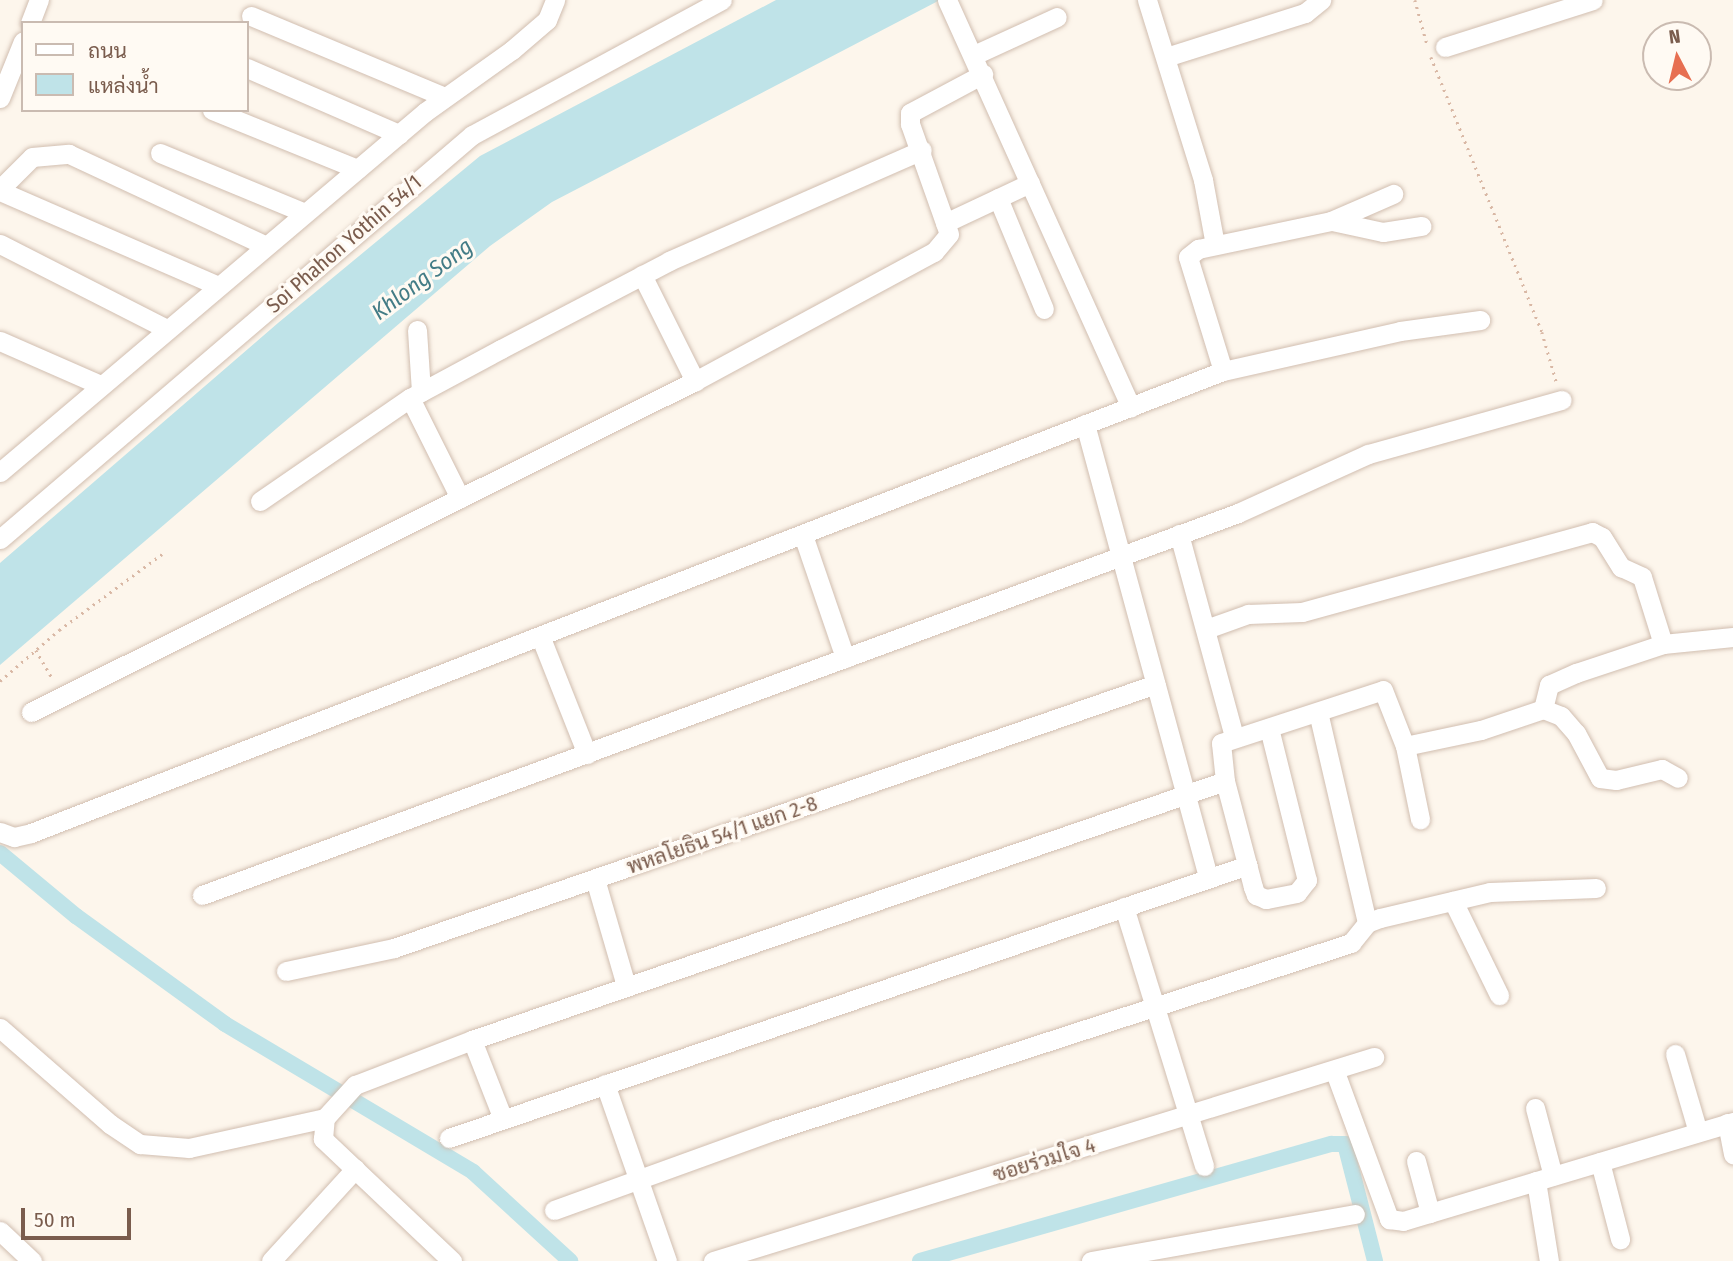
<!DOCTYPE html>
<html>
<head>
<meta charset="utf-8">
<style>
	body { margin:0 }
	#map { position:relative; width:1733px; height:1261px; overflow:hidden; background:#fdf6ec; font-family:"Fira Sans Condensed",Sarabun,sans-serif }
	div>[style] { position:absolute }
	.water>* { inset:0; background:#bfe3e8 }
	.canal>* { height:16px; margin:-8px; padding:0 8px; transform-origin:8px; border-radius:8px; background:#bfe3e8 }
	.path>* { height:2.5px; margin-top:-1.25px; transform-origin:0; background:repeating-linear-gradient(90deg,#d9b8a5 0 2px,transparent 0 7px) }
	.roads { filter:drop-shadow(0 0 2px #d1beb0) drop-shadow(0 0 2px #d1beb0) }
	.minor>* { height:19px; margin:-9.5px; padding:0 9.5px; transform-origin:9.5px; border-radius:9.5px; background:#fff }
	span { translate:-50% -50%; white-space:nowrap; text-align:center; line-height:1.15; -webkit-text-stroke:6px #fffaf3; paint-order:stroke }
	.street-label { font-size:21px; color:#7a5c4d }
	.water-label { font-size:23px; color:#437c86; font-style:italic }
	.legend { position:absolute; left:21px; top:21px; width:228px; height:91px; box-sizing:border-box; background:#fffaf3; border:2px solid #cabbb1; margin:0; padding:9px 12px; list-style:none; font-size:21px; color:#7a5c4d }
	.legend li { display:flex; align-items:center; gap:14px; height:35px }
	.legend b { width:35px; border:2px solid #cabbb1 }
	.north { position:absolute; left:1642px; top:21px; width:70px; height:70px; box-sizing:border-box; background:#fffaf3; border:2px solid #cabbb1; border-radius:50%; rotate:353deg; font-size:19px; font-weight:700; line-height:28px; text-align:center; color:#7a5c4d }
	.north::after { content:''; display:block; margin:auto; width:24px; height:32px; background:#e76f51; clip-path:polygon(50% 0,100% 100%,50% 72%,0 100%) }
	.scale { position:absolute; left:21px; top:1208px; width:110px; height:32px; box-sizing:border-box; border:4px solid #7a5c4d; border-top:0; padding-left:9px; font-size:21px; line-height:24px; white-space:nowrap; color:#7a5c4d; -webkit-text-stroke:5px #fffaf3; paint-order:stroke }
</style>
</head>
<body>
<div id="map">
	<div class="water">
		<div style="clip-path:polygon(776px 0,940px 0,552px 202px,490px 246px,0 665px,0 563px,278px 323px,480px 156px)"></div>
	</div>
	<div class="canal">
		<div style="left:0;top:853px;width:99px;rotate:39.7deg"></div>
		<div style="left:76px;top:916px;width:184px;rotate:35.9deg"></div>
		<div style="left:225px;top:1024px;width:289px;rotate:30.8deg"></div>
		<div style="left:473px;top:1172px;width:132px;rotate:42.5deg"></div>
		<div style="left:920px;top:1261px;width:428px;rotate:-15.9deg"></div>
		<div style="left:1332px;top:1144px;width:13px"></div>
		<div style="left:1345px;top:1144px;width:121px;rotate:75.6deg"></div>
	</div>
	<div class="path">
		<div style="left:1415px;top:0;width:46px;rotate:74.7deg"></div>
		<div style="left:1431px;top:57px;width:297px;rotate:68deg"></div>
		<div style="left:1542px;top:332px;width:54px;rotate:73.9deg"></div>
		<div style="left:36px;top:650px;width:34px;rotate:60deg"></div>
		<div style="left:0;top:681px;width:78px;rotate:-40.8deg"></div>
		<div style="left:59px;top:630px;width:128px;rotate:-36.4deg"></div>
	</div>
	<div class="roads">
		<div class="minor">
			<div style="left:947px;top:0;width:447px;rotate:65.7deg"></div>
			<div style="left:1147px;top:0;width:189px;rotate:72.7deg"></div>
			<div style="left:1203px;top:180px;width:66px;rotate:79.5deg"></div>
			<div style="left:251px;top:16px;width:210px;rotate:22.7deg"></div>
			<div style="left:30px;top:23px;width:25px;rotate:-69deg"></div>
			<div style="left:1445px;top:47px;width:155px;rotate:-17.6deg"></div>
			<div style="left:974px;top:55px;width:91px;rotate:-24.6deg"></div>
			<div style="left:1166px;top:57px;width:146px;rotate:-17.6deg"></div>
			<div style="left:1305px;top:13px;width:21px;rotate:-39deg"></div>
			<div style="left:247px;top:68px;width:166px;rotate:23.5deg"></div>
			<div style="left:0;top:98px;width:61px;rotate:-68deg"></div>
			<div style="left:212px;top:110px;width:157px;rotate:22.1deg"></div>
			<div style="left:160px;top:153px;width:157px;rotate:22.5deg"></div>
			<div style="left:0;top:189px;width:45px;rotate:-45deg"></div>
			<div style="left:32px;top:157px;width:37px;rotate:-5deg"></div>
			<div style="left:69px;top:154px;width:217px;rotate:25deg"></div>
			<div style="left:0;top:191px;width:238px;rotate:23.5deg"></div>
			<div style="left:998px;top:198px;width:120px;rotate:67.5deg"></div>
			<div style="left:1332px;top:221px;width:52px;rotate:12.2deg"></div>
			<div style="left:1383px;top:232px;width:39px;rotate:-9deg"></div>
			<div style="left:945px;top:223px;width:94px;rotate:-25.2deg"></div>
			<div style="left:0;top:244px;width:187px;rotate:27deg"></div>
			<div style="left:642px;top:275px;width:119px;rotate:63.4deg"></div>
			<div style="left:417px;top:330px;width:62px;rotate:86.3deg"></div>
			<div style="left:0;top:341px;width:109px;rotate:23.7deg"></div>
			<div style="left:1223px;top:371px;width:119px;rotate:-107.1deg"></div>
			<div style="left:1188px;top:257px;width:13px;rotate:-39deg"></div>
			<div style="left:1198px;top:249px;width:136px;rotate:-11.9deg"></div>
			<div style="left:1331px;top:221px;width:68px;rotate:-23.5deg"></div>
			<div style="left:410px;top:398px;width:112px;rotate:63.4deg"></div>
			<div style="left:1085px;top:424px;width:470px;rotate:74.8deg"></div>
			<div style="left:0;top:472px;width:557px;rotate:-40.27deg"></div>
			<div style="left:425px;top:112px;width:107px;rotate:-35.5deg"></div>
			<div style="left:512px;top:50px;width:46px;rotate:-40.6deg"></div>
			<div style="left:547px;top:20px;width:22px;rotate:-68deg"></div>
			<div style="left:260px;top:501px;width:182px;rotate:-34.5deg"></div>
			<div style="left:410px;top:398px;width:103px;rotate:-28.3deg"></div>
			<div style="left:501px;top:349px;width:190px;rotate:-27.6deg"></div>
			<div style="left:669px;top:261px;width:276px;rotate:-23.7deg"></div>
			<div style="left:1179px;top:534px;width:209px;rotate:74.8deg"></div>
			<div style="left:803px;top:535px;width:130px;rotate:71.1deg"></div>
			<div style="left:0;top:539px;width:621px;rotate:-40.56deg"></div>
			<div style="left:472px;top:135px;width:284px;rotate:-28.4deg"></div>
			<div style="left:1206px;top:629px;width:45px;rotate:-19.7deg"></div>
			<div style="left:1248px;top:614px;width:54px;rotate:-2.1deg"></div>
			<div style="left:1302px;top:612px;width:301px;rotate:-15.4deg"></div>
			<div style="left:1592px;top:532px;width:11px;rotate:27deg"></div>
			<div style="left:1602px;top:537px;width:36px;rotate:58deg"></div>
			<div style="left:1621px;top:567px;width:23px;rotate:25deg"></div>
			<div style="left:1642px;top:577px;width:70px;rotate:72.6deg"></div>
			<div style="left:541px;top:638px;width:125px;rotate:68.4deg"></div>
			<div style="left:1543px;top:709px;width:19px;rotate:21deg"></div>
			<div style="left:1561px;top:716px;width:23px;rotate:49deg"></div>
			<div style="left:1576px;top:733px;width:51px;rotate:61.9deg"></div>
			<div style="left:1600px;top:778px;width:16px;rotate:7deg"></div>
			<div style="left:1616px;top:780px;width:47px;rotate:-13.4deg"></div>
			<div style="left:1662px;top:769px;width:18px;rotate:29deg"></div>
			<div style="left:31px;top:712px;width:742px;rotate:-26.5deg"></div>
			<div style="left:695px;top:381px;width:272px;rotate:-28.4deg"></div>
			<div style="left:934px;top:252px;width:23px;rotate:-50deg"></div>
			<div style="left:949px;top:234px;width:117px;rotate:-109.5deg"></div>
			<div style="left:910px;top:124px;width:11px;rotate:-90deg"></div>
			<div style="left:910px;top:113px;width:83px;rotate:-28.1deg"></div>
			<div style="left:1318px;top:712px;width:217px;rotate:76.9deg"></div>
			<div style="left:1269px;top:728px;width:157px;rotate:76deg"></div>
			<div style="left:1307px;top:880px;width:16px;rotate:128deg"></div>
			<div style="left:1297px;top:893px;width:32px;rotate:169deg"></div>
			<div style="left:1266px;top:899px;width:11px;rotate:-158deg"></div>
			<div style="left:1256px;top:895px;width:9px;rotate:-111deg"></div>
			<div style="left:1253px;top:887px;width:110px;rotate:-104.8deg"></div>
			<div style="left:1225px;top:781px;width:38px;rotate:-96deg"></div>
			<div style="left:1221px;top:743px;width:170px;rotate:-18.1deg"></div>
			<div style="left:1383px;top:690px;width:60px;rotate:68.6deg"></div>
			<div style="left:1405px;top:746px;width:78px;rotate:-11.9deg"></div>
			<div style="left:1481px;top:730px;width:65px;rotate:-18.7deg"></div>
			<div style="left:1543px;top:709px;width:25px;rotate:-76deg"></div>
			<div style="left:1549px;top:685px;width:30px;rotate:-24deg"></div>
			<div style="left:1576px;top:673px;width:92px;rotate:-18.4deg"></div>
			<div style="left:1663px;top:644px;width:70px;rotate:-5.7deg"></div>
			<div style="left:1405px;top:746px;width:75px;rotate:78.4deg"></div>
			<div style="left:0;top:832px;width:15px;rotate:20deg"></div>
			<div style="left:14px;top:837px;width:17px;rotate:-13deg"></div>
			<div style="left:31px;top:833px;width:1278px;rotate:-21.19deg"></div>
			<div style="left:1223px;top:371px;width:181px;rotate:-12.7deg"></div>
			<div style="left:1400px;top:331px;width:81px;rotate:-7.8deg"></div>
			<div style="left:595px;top:879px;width:111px;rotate:73.8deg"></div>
			<div style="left:202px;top:895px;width:1104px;rotate:-20.24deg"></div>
			<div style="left:1238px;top:513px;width:143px;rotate:-24.4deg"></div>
			<div style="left:1368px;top:454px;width:201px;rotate:-15.6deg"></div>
			<div style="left:1453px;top:901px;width:105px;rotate:63.9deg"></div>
			<div style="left:1124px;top:907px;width:271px;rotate:72.8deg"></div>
			<div style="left:286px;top:971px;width:110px;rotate:-12deg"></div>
			<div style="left:394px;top:948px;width:806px;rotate:-19.11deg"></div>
			<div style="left:0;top:1028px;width:146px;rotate:41.1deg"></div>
			<div style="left:110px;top:1124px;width:36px;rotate:34deg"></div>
			<div style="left:140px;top:1144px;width:49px;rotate:4.7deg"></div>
			<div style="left:189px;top:1148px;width:139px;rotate:-12.4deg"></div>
			<div style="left:472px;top:1040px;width:85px;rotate:68.6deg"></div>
			<div style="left:1675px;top:1054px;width:81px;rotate:73.6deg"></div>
			<div style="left:1335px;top:1072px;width:157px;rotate:69.8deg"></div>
			<div style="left:1389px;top:1219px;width:14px;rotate:8deg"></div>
			<div style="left:1403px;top:1221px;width:345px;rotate:-16.7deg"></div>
			<div style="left:605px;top:1084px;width:188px;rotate:70.7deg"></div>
			<div style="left:1535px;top:1108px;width:70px;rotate:75.2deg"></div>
			<div style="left:1727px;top:1123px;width:32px;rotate:79deg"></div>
			<div style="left:449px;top:1138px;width:844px;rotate:-18.86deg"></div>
			<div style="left:1416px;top:1161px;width:54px;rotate:74.9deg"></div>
			<div style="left:1600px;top:1162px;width:80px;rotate:75.4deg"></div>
			<div style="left:1536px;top:1181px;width:81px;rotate:80.8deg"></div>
			<div style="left:554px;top:1210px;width:235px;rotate:-19.9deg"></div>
			<div style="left:775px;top:1130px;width:606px;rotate:-17.99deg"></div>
			<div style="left:1351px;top:943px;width:26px;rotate:-51deg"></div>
			<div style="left:1367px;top:923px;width:14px;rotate:-21deg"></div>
			<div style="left:1380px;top:918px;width:113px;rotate:-13.3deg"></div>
			<div style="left:1490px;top:892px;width:106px;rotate:-2.2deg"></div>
			<div style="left:0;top:1231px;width:44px;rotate:43.2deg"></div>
			<div style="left:271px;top:1261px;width:125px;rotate:-47.6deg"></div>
			<div style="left:452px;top:1261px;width:178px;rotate:-136.6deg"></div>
			<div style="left:323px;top:1139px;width:21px;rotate:-85deg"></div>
			<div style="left:325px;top:1118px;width:45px;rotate:-47.7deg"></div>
			<div style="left:355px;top:1085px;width:125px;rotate:-21deg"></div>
			<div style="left:472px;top:1040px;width:796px;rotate:-18.98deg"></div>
			<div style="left:713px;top:1261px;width:692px;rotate:-17.15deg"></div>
			<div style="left:1091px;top:1261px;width:268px;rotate:-10.1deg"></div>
		</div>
	</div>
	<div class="street-label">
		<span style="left:344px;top:244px;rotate:-41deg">Soi Phahon Yothin 54/1</span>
		<span style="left:722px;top:835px;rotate:-19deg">พหลโยธิน 54/1 แยก 2-8</span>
		<span style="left:1044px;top:1160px;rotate:-17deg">ซอยร่วมใจ 4</span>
	</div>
	<div class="water-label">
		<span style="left:422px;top:279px;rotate:-37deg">Khlong Song</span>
	</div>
	<ul class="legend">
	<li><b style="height:9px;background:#fff"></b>ถนน</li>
	<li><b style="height:19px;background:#bfe3e8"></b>แหล่งน้ำ</li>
	</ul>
	<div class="north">N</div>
	<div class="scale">50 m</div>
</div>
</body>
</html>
